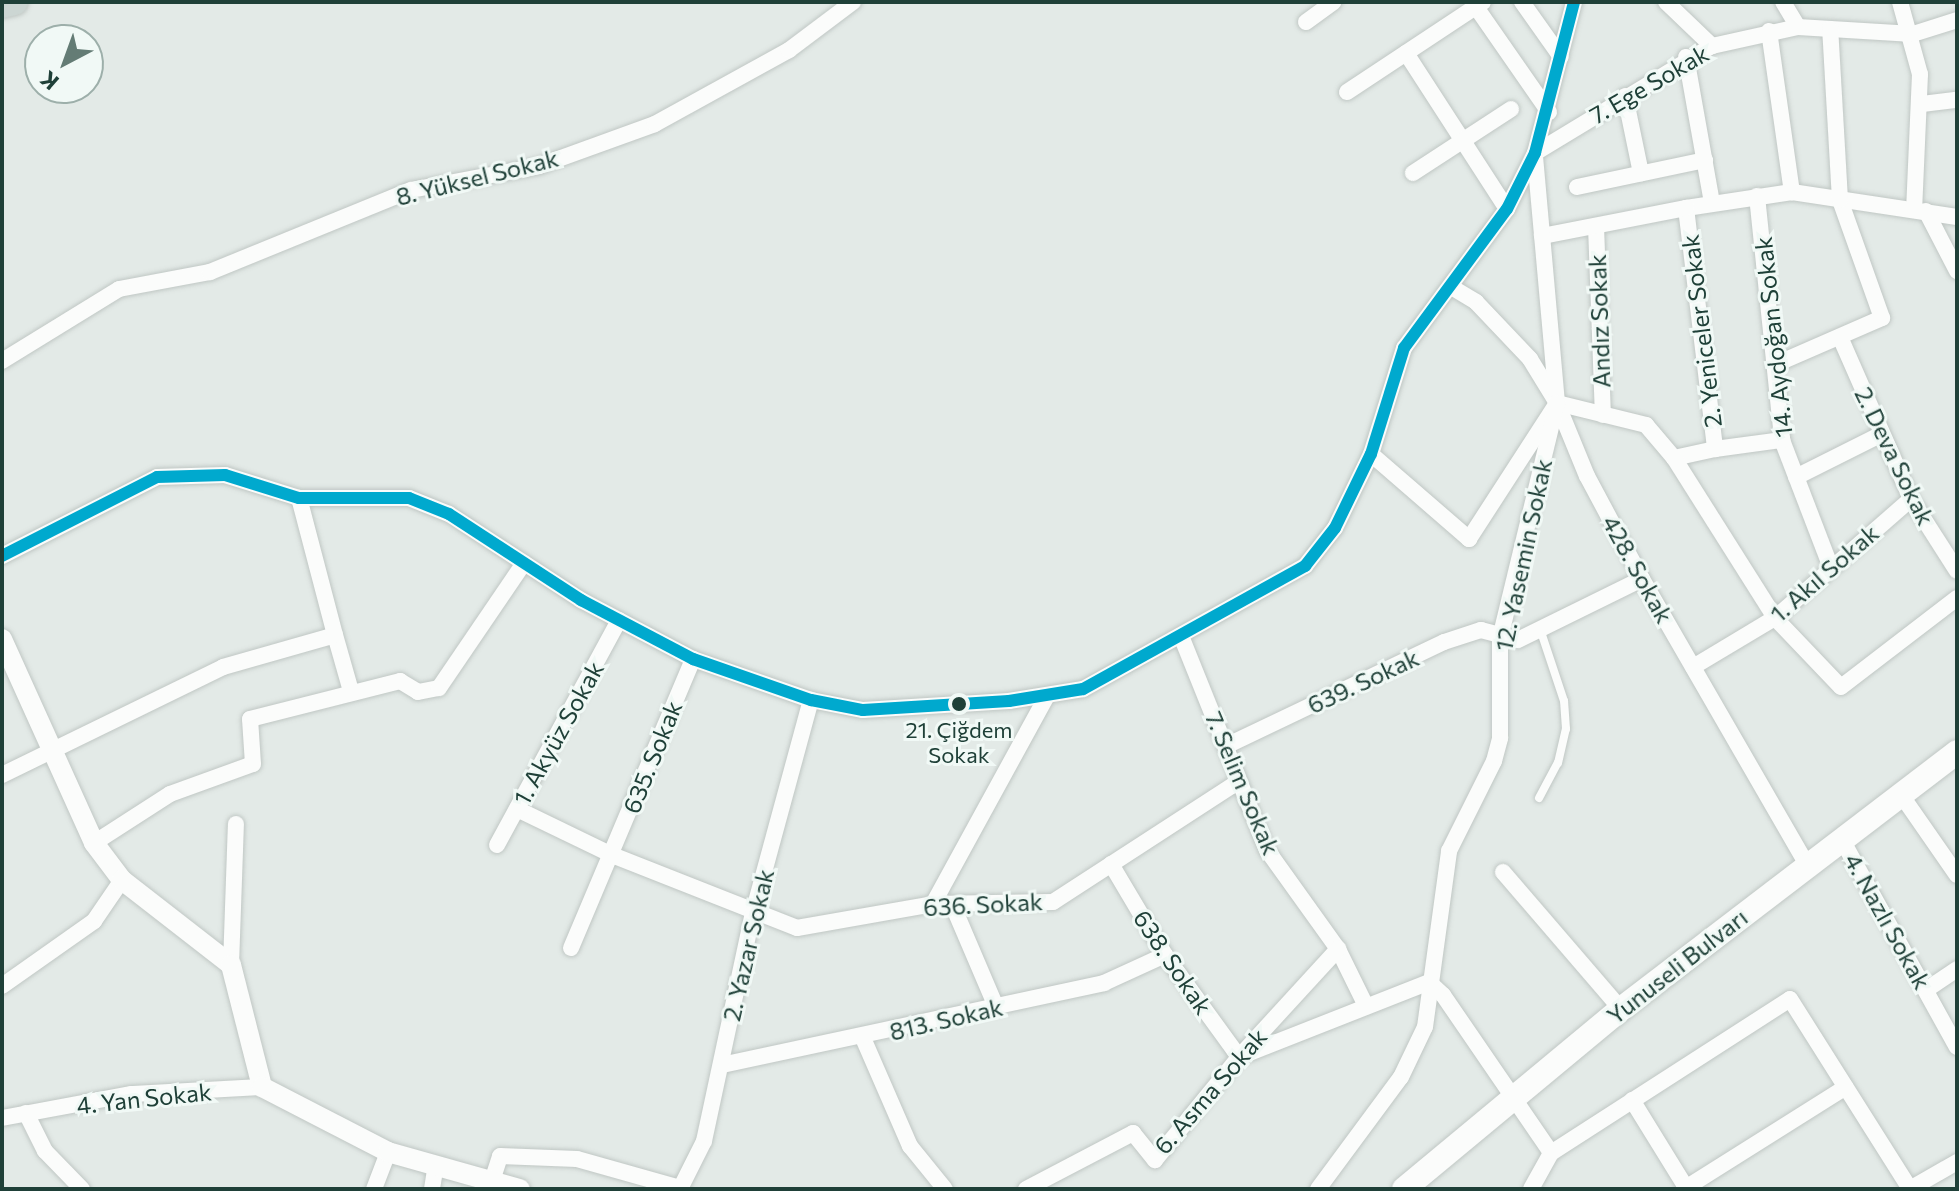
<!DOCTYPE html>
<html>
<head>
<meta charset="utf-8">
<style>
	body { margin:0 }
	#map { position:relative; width:1959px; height:1191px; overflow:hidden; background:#e3eae7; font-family:Commissioner,sans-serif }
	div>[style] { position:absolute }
	.roads { filter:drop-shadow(0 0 2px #c0c7c4) drop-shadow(0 0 2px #c0c7c4) }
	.service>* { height:8px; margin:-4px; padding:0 4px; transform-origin:4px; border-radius:4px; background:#fbfcfb }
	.minor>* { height:16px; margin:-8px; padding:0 8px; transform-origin:8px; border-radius:8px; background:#fbfcfb }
	.tertiary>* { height:20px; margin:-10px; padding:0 10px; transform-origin:10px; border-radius:10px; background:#fbfcfb }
	.secondary>* { height:24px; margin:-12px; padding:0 12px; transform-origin:12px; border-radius:12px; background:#fbfcfb }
	.primary>* { height:26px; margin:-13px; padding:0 13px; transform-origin:13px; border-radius:13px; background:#ccd6d3 }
	.bus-1>* { height:12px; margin:-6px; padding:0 6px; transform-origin:6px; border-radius:6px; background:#00a9ce }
	.dots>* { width:22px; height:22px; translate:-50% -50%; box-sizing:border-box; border:4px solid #f1f9f6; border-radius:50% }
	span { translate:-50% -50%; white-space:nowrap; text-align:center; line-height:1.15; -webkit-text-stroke:6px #f1f9f6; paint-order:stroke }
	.bus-label { font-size:22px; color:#1f4038 }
	.street-label { font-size:24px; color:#1f4038 }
	.frame { position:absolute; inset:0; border:4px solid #1f4038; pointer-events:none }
	.north { position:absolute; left:24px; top:24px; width:80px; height:80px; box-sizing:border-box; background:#f1f9f6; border:2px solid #9dafaa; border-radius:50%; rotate:221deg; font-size:22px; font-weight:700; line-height:32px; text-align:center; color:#1f4038 }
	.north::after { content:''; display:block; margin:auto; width:28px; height:36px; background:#647c75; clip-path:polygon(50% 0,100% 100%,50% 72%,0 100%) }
</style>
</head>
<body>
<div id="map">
	<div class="roads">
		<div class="service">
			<div style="left:1539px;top:798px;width:40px;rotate:-62deg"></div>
			<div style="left:1558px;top:763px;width:35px;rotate:-77deg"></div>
			<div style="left:1566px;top:729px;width:28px;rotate:-94deg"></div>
			<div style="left:1564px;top:701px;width:73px;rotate:-108.4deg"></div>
		</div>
		<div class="minor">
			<div style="left:1522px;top:2px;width:67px;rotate:54.7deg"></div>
			<div style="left:1666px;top:2px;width:64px;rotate:43.7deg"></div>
			<div style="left:1783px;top:2px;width:29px;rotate:59deg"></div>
			<div style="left:1900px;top:2px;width:75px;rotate:74.5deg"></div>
			<div style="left:1920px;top:74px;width:135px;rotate:92.5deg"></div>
			<div style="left:1476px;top:7px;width:128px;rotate:55.2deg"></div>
			<div style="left:1306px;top:22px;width:34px;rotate:-36deg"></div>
			<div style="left:1769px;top:31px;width:163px;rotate:81.9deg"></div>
			<div style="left:1406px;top:53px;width:186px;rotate:57.1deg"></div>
			<div style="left:1686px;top:57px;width:148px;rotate:79.9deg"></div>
			<div style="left:1347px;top:92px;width:163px;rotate:-33.5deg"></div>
			<div style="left:1625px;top:96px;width:79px;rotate:78.3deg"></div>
			<div style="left:1922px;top:104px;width:35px;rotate:-7deg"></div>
			<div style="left:1535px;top:153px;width:207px;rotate:-31.2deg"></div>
			<div style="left:1712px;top:46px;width:88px;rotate:-12.5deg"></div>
			<div style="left:1798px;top:27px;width:115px;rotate:3.5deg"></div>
			<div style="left:1913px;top:34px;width:46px;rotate:-17.7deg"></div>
			<div style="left:1413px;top:173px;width:117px;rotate:-33.1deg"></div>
			<div style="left:1577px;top:187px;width:131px;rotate:-11.9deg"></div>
			<div style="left:1757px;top:196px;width:245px;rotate:84.1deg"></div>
			<div style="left:1782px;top:440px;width:134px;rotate:69deg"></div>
			<div style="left:1926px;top:211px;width:68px;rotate:62.7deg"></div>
			<div style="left:1957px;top:217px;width:167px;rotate:-171.4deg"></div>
			<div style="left:1792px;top:192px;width:107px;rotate:171.4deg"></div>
			<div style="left:1686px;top:208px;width:243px;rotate:83.1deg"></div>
			<div style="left:1715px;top:449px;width:42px;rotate:167.6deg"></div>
			<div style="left:1674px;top:458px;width:189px;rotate:57.7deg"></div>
			<div style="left:1775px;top:618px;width:95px;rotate:46.3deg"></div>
			<div style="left:1841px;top:687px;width:146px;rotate:-37.5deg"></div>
			<div style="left:1596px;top:226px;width:189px;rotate:87.9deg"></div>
			<div style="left:1542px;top:236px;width:147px;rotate:-11deg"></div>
			<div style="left:1453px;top:288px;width:27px;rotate:31deg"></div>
			<div style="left:1476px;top:302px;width:79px;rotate:46.5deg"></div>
			<div style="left:1530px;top:359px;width:52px;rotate:58.5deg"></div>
			<div style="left:1557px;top:403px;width:79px;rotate:67.7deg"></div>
			<div style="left:1587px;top:476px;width:117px;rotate:61.9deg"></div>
			<div style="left:1642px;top:579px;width:332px;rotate:60deg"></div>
			<div style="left:1840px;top:337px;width:177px;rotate:66.3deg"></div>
			<div style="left:1911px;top:499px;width:85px;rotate:57.4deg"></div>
			<div style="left:2px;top:361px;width:137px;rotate:-31.6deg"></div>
			<div style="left:119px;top:289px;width:93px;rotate:-10.6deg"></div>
			<div style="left:210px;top:272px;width:217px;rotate:-22.2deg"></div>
			<div style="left:411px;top:190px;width:130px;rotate:-10.6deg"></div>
			<div style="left:539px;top:166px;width:123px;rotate:-19.9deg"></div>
			<div style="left:655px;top:124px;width:153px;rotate:-28.9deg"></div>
			<div style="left:789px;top:50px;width:80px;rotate:-36.9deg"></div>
			<div style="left:1774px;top:365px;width:118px;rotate:-23.5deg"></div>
			<div style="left:1882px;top:318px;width:125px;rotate:-109.6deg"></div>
			<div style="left:1840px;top:200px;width:171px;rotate:-93.3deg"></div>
			<div style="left:1557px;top:403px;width:92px;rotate:13.9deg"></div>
			<div style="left:1646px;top:425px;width:43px;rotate:49.7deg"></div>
			<div style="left:1715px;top:449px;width:68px;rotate:-7.7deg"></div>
			<div style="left:1371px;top:454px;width:130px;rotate:40.9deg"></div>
			<div style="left:1469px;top:539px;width:162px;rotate:-57.1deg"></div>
			<div style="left:1557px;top:403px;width:249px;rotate:-95.1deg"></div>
			<div style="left:1796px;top:477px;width:96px;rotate:-26.6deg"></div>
			<div style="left:2px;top:556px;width:174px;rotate:-27deg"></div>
			<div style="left:157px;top:477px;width:68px;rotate:-1.7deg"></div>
			<div style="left:225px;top:475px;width:77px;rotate:17.3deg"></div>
			<div style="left:299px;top:498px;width:110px"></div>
			<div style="left:409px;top:498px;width:43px;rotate:21.8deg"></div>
			<div style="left:449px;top:514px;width:158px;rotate:33.1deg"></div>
			<div style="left:581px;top:600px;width:127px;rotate:27.8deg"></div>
			<div style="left:693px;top:659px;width:125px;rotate:19.2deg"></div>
			<div style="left:811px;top:700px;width:53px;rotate:10.9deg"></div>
			<div style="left:863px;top:710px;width:146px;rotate:-3.5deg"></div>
			<div style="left:1009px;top:701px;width:75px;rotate:-9.2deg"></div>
			<div style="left:1083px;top:689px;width:254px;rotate:-29deg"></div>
			<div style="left:1305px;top:566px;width:48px;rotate:-51.7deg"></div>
			<div style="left:1335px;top:528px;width:82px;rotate:-64.1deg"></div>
			<div style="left:1371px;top:454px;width:111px;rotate:-72.7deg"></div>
			<div style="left:1404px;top:348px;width:173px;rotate:-53.5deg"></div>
			<div style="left:1507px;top:209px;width:63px;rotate:-63.4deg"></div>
			<div style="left:1535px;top:153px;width:156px;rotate:-75.5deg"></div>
			<div style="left:335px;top:635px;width:58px;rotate:74.1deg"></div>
			<div style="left:1181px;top:636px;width:231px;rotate:68.1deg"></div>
			<div style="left:1267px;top:850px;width:122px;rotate:54.4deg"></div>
			<div style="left:1338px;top:949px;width:64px;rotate:63.8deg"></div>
			<div style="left:1693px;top:667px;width:96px;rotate:-30.9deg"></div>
			<div style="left:1775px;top:618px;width:181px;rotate:-41.2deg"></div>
			<div style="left:1228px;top:745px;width:239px;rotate:-25.5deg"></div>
			<div style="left:1444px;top:642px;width:39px;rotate:-18deg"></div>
			<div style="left:1481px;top:630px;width:38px;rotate:15deg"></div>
			<div style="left:1518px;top:640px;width:138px;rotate:-26.2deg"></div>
			<div style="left:2px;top:775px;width:246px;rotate:-26deg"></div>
			<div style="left:223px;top:667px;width:116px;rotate:-15.9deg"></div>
			<div style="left:335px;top:635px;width:142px;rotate:-104.7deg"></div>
			<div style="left:1902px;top:796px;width:96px;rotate:55.2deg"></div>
			<div style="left:517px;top:809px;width:106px;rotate:25.8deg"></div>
			<div style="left:612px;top:855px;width:199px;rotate:21.5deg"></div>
			<div style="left:797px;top:928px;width:138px;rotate:-10deg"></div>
			<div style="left:933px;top:904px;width:120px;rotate:-1deg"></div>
			<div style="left:1053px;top:902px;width:221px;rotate:-33deg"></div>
			<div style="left:1841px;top:838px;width:239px;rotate:61deg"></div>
			<div style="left:94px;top:843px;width:90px;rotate:-32.8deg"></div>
			<div style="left:170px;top:794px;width:88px;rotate:-19.9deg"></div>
			<div style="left:253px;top:764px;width:45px;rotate:-93.8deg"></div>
			<div style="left:250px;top:719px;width:155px;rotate:-14.2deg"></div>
			<div style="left:400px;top:681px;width:21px;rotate:31deg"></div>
			<div style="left:418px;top:692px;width:21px;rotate:-11deg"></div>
			<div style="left:439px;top:688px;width:151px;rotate:-55.8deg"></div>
			<div style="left:497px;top:845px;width:256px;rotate:-61.5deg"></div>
			<div style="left:1111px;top:864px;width:106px;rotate:59.3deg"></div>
			<div style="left:1165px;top:955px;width:126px;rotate:54deg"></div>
			<div style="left:1239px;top:1057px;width:204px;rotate:-21.5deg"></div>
			<div style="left:1429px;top:982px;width:19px;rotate:43deg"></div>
			<div style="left:1443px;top:995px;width:191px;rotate:55.6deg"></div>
			<div style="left:1551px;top:1153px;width:284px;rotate:-32.8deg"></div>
			<div style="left:1790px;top:999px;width:225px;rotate:57.7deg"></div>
			<div style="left:1503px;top:872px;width:181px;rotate:49.3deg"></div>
			<div style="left:933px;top:904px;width:237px;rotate:-61.3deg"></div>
			<div style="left:953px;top:906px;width:110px;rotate:66.9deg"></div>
			<div style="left:571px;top:948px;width:314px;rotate:-67.1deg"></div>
			<div style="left:231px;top:965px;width:141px;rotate:-88deg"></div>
			<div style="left:2px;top:986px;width:113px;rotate:-35.2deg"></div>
			<div style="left:94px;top:921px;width:50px;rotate:-55.7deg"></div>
			<div style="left:1926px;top:990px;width:37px;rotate:-34deg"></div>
			<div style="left:863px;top:1038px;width:118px;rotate:66.5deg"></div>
			<div style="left:910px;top:1146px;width:55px;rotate:50.9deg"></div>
			<div style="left:722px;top:1065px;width:391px;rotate:-12.1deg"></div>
			<div style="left:1104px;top:983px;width:67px;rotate:-24.7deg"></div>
			<div style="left:1632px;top:1100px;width:105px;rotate:58.3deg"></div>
			<div style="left:26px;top:1113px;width:42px;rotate:63.4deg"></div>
			<div style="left:45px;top:1151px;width:53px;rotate:45.8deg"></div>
			<div style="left:2px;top:1118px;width:132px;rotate:-10.5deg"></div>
			<div style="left:132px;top:1094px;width:130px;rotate:-3.1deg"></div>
			<div style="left:492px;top:1181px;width:26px;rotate:-72deg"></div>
			<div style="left:500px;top:1156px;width:77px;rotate:2.2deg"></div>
			<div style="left:577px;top:1159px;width:107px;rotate:15.7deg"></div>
			<div style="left:374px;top:1189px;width:40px;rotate:-69deg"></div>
			<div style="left:432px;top:1189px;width:24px;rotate:-81deg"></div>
			<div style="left:680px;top:1189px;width:54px;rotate:-63.4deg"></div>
			<div style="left:704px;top:1141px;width:233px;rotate:-77.9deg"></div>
			<div style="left:753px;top:913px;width:221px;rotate:-74.8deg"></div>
			<div style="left:1026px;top:1189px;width:121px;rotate:-27.6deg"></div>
			<div style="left:1133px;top:1133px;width:35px;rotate:51deg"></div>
			<div style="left:1155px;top:1160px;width:133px;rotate:-50.8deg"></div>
			<div style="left:1239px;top:1057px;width:147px;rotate:-47.5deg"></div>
			<div style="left:1318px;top:1189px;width:139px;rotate:-53.5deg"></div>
			<div style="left:1401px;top:1077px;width:55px;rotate:-64.4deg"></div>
			<div style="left:1425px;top:1027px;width:178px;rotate:-82.2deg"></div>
			<div style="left:1449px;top:851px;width:101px;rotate:-63.4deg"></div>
			<div style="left:1494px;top:761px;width:24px;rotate:-75deg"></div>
			<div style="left:1500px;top:738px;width:100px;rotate:-90deg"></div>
			<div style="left:1500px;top:638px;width:242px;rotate:-76.4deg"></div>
			<div style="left:1531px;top:1189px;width:41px;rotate:-60.9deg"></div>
			<div style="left:1684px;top:1189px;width:191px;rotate:-32.2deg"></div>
			<div style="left:1910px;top:1189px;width:54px;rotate:-29.9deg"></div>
		</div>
		<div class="tertiary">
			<div style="left:2px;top:639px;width:224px;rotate:65.7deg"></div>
			<div style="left:94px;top:843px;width:46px;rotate:52.9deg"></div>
			<div style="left:122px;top:880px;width:138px;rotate:37.9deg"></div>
			<div style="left:231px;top:965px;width:126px;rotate:75.7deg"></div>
			<div style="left:262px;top:1087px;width:142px;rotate:27.3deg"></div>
			<div style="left:388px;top:1152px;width:137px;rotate:15.7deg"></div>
		</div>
		<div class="secondary">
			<div style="left:1404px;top:1189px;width:282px;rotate:-39.7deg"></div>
			<div style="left:1621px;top:1009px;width:423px;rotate:-37.4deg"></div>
		</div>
		<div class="primary">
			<div style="left:2px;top:5px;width:13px;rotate:-13deg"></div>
		</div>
	</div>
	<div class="bus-1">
		<div style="left:2px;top:556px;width:174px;rotate:-27deg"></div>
		<div style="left:157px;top:477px;width:68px;rotate:-1.7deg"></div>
		<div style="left:225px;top:475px;width:77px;rotate:17.3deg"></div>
		<div style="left:299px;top:498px;width:110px"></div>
		<div style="left:409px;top:498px;width:43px;rotate:21.8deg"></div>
		<div style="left:449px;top:514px;width:158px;rotate:33.1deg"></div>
		<div style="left:581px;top:600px;width:127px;rotate:27.8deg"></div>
		<div style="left:693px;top:659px;width:125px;rotate:19.2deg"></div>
		<div style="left:811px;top:700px;width:53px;rotate:10.9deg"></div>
		<div style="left:863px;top:710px;width:146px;rotate:-3.5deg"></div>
		<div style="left:1009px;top:701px;width:75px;rotate:-9.2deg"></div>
		<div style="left:1083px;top:689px;width:254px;rotate:-29deg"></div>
		<div style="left:1305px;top:566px;width:48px;rotate:-51.7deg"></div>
		<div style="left:1335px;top:528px;width:82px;rotate:-64.1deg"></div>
		<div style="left:1371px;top:454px;width:111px;rotate:-72.7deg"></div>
		<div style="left:1404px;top:348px;width:173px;rotate:-53.5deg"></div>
		<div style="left:1507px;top:209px;width:63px;rotate:-63.4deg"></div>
		<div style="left:1535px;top:153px;width:156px;rotate:-75.5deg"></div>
	</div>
	<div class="dots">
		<div style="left:959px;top:704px;background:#1f4038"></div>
	</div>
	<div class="bus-label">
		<span style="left:959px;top:742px">21. Çiğdem<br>Sokak</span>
	</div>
	<div class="street-label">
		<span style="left:1649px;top:84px;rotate:-30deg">7. Ege Sokak</span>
		<span style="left:477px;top:177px;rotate:-14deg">8. Yüksel Sokak</span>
		<span style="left:1599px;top:321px;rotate:-92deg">Andız Sokak</span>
		<span style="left:1701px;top:331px;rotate:-97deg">2. Yeniceler Sokak</span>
		<span style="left:1773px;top:337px;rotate:-96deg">14. Aydoğan Sokak</span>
		<span style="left:1895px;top:456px;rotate:64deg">2. Deva Sokak</span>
		<span style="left:1523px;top:555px;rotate:-78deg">12. Yasemin Sokak</span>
		<span style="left:1638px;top:569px;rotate:61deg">428. Sokak</span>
		<span style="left:1824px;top:573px;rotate:-41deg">1. Akıl Sokak</span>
		<span style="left:1363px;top:681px;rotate:-25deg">639. Sokak</span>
		<span style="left:558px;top:733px;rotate:-61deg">1. Akyüz Sokak</span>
		<span style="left:652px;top:757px;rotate:-68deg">635. Sokak</span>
		<span style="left:1243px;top:783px;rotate:67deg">7. Selim Sokak</span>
		<span style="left:983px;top:904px;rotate:-3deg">636. Sokak</span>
		<span style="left:1888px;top:921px;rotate:61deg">4. Nazlı Sokak</span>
		<span style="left:748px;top:945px;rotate:-77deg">2. Yazar Sokak</span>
		<span style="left:1173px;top:962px;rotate:56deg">638. Sokak</span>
		<span style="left:1677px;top:966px;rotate:-38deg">Yunuseli Bulvarı</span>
		<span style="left:946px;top:1019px;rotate:-13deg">813. Sokak</span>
		<span style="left:1210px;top:1091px;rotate:-49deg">6. Asma Sokak</span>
		<span style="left:144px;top:1098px;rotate:-6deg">4. Yan Sokak</span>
	</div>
	<div class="frame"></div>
	<div class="north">K</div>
</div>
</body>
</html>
